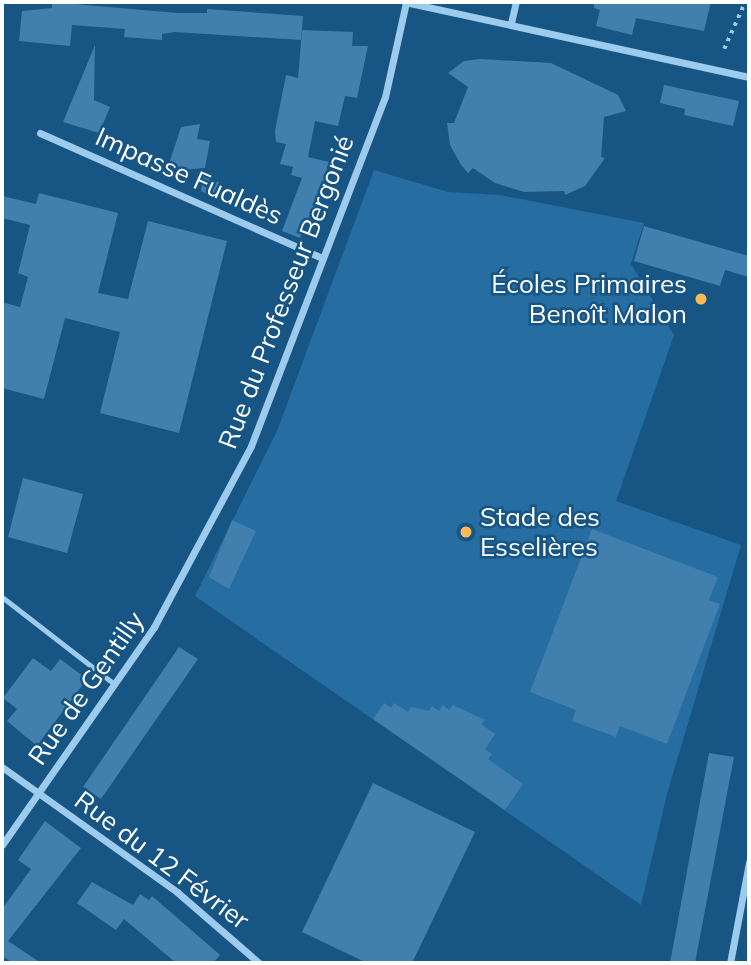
<!DOCTYPE html>
<html>
<head>
<meta charset="utf-8">
<style>
	body { margin:0 }
	#map { position:relative; width:751px; height:965px; overflow:hidden; background:#175584; font-family:Mulish,sans-serif }
	div>[style] { position:absolute }
	.green>* { inset:0; background:#266da2 }
	.building>* { inset:0; background:#407fae }
	.path>* { height:3.5px; margin-top:-1.75px; transform-origin:0; background:repeating-linear-gradient(90deg,#9ccbed 0 3.5px,transparent 0 8.5px) }
	.service>* { height:5px; margin:-2.5px; padding:0 2.5px; transform-origin:2.5px; border-radius:2.5px; background:#9ccbed }
	.minor>* { height:7px; margin:-3.5px; padding:0 3.5px; transform-origin:3.5px; border-radius:3.5px; background:#9ccbed }
	.dots>* { width:19px; height:19px; translate:-50% -50%; box-sizing:border-box; border:4px solid #175584; border-radius:50% }
	span { translate:-50% -50%; white-space:nowrap; text-align:center; line-height:1.15; -webkit-text-stroke:5px #175584; paint-order:stroke }
	.street-label { font-size:26px; color:#fff }
	.poi-label { font-size:26px; color:#fff }
	.right { translate:-100% -50%; text-align:right }
	.left { translate:0 -50%; text-align:left }
	.frame { position:absolute; inset:0; border:4px solid #fff; pointer-events:none }
</style>
</head>
<body>
<div id="map">
	<div class="green">
		<div style="clip-path:polygon(374px 170px,448px 192px,500px 195px,644px 223px,631px 264px,674px 335px,616px 501px,741px 545px,667px 794px,641px 905px,195px 596px,277px 431px)"></div>
	</div>
	<div class="building">
		<div style="clip-path:polygon(52px 2px,177px 13px,207px 13px,207px 9px,303px 16px,301px 40px,175px 32px,162px 34px,162px 40px,124px 37px,125px 29px,72px 25px,70px 46px,19px 41px,22px 11px,52px 8px)"></div>
		<div style="clip-path:polygon(594px 2px,711px 2px,704px 31px,636px 18px,632px 35px,596px 26px,600px 10px,594px 8px)"></div>
		<div style="clip-path:polygon(302px 30px,353px 32px,352px 46px,368px 46px,357px 98px,345px 96px,338px 126px,315px 121px,308px 157px,329px 162px,315px 213px,311px 212px,300px 238px,282px 231px,302px 178px,291px 175px,293px 167px,280px 164px,286px 144px,276px 142px,275px 131px,286px 75px,298px 78px)"></div>
		<div style="clip-path:polygon(95px 45px,94px 100px,110px 107px,99px 133px,63px 122px)"></div>
		<div style="clip-path:polygon(480px 59px,551px 63px,618px 95px,626px 111px,604px 117px,601px 157px,605px 158px,585px 186px,565px 195px,564px 191px,524px 192px,495px 183px,473px 168px,468px 173px,461px 165px,450px 145px,447px 123px,454px 123px,468px 87px,448px 73px,464px 61px)"></div>
		<div style="clip-path:polygon(664px 85px,739px 101px,733px 126px,684px 115px,685px 109px,660px 103px)"></div>
		<div style="clip-path:polygon(200px 124px,197px 139px,210px 141px,205px 168px,181px 170px,169px 164px,181px 127px)"></div>
		<div style="clip-path:polygon(203px 176px,221px 183px,214px 197px,201px 191px)"></div>
		<div style="clip-path:polygon(39px 193px,118px 213px,98px 293px,128px 299px,148px 221px,227px 241px,179px 433px,100px 413px,120px 332px,65px 318px,44px 399px,2px 388px,2px 302px,20px 307px,28px 277px,18px 273px,30px 225px,2px 218px,2px 196px,36px 204px)"></div>
		<div style="clip-path:polygon(644px 226px,749px 256px,749px 277px,725px 270px,720px 286px,634px 261px)"></div>
		<div style="clip-path:polygon(23px 478px,83px 494px,67px 553px,8px 537px)"></div>
		<div style="clip-path:polygon(232px 520px,256px 531px,229px 589px,209px 577px)"></div>
		<div style="clip-path:polygon(592px 529px,718px 577px,709px 600px,720px 604px,667px 744px,620px 726px,616px 737px,572px 721px,576px 710px,530px 692px)"></div>
		<div style="clip-path:polygon(179px 647px,198px 659px,101px 799px,83px 787px)"></div>
		<div style="clip-path:polygon(33px 658px,51px 671px,60px 659px,87px 679px,37px 746px,7px 721px,17px 709px,3px 698px)"></div>
		<div style="clip-path:polygon(384px 703px,391px 708px,394px 703px,408px 712px,411px 707px,429px 711px,432px 706px,439px 711px,443px 705px,449px 710px,453px 705px,485px 720px,481px 724px,495px 734px,485px 749px,492px 754px,488px 759px,523px 784px,505px 810px,373px 719px)"></div>
		<div style="clip-path:polygon(709px 753px,734px 757px,695px 963px,670px 963px)"></div>
		<div style="clip-path:polygon(373px 783px,475px 832px,412px 963px,367px 963px,302px 932px)"></div>
		<div style="clip-path:polygon(45px 821px,81px 848px,8px 941px,41px 963px,13px 963px,2px 956px,2px 909px,31px 869px,18px 860px)"></div>
		<div style="clip-path:polygon(92px 882px,133px 905px,140px 894px,149px 900px,152px 896px,220px 955px,213px 963px,176px 963px,124px 919px,116px 930px,77px 903px)"></div>
	</div>
	<div class="path">
		<div style="left:724px;top:49px;width:51px;rotate:-65.9deg"></div>
	</div>
	<div class="service">
		<div style="left:2px;top:597px;width:140px;rotate:37.8deg"></div>
	</div>
	<div class="minor">
		<div style="left:405px;top:2px;width:352px;rotate:12.3deg"></div>
		<div style="left:511px;top:23px;width:22px;rotate:-77deg"></div>
		<div style="left:40px;top:133px;width:308px;rotate:23.9deg"></div>
		<div style="left:2px;top:767px;width:215px;rotate:35.5deg"></div>
		<div style="left:177px;top:892px;width:108px;rotate:40.9deg"></div>
		<div style="left:2px;top:845px;width:266px;rotate:-55.1deg"></div>
		<div style="left:154px;top:627px;width:205px;rotate:-61.8deg"></div>
		<div style="left:251px;top:446px;width:374px;rotate:-69deg"></div>
		<div style="left:385px;top:97px;width:97px;rotate:-77.5deg"></div>
		<div style="left:730px;top:963px;width:103px;rotate:-79.3deg"></div>
	</div>
	<div class="dots">
		<div style="left:701px;top:299px;background:#ffb957"></div>
		<div style="left:466px;top:532px;background:#ffb957"></div>
	</div>
	<div class="street-label">
		<span style="left:189px;top:176px;rotate:24deg">Impasse Fualdès</span>
		<span style="left:286px;top:292px;rotate:-69deg">Rue du Professeur Bergonié</span>
		<span style="left:86px;top:688px;rotate:-55deg">Rue de Gentilly</span>
		<span style="left:162px;top:860px;rotate:37deg">Rue du 12 Février</span>
	</div>
	<div class="poi-label">
		<span class="right" style="left:687px;top:299px">Écoles Primaires<br>Benoît Malon</span>
		<span class="left" style="left:480px;top:532px">Stade des<br>Esselières</span>
	</div>
	<div class="frame"></div>
</div>
</body>
</html>
